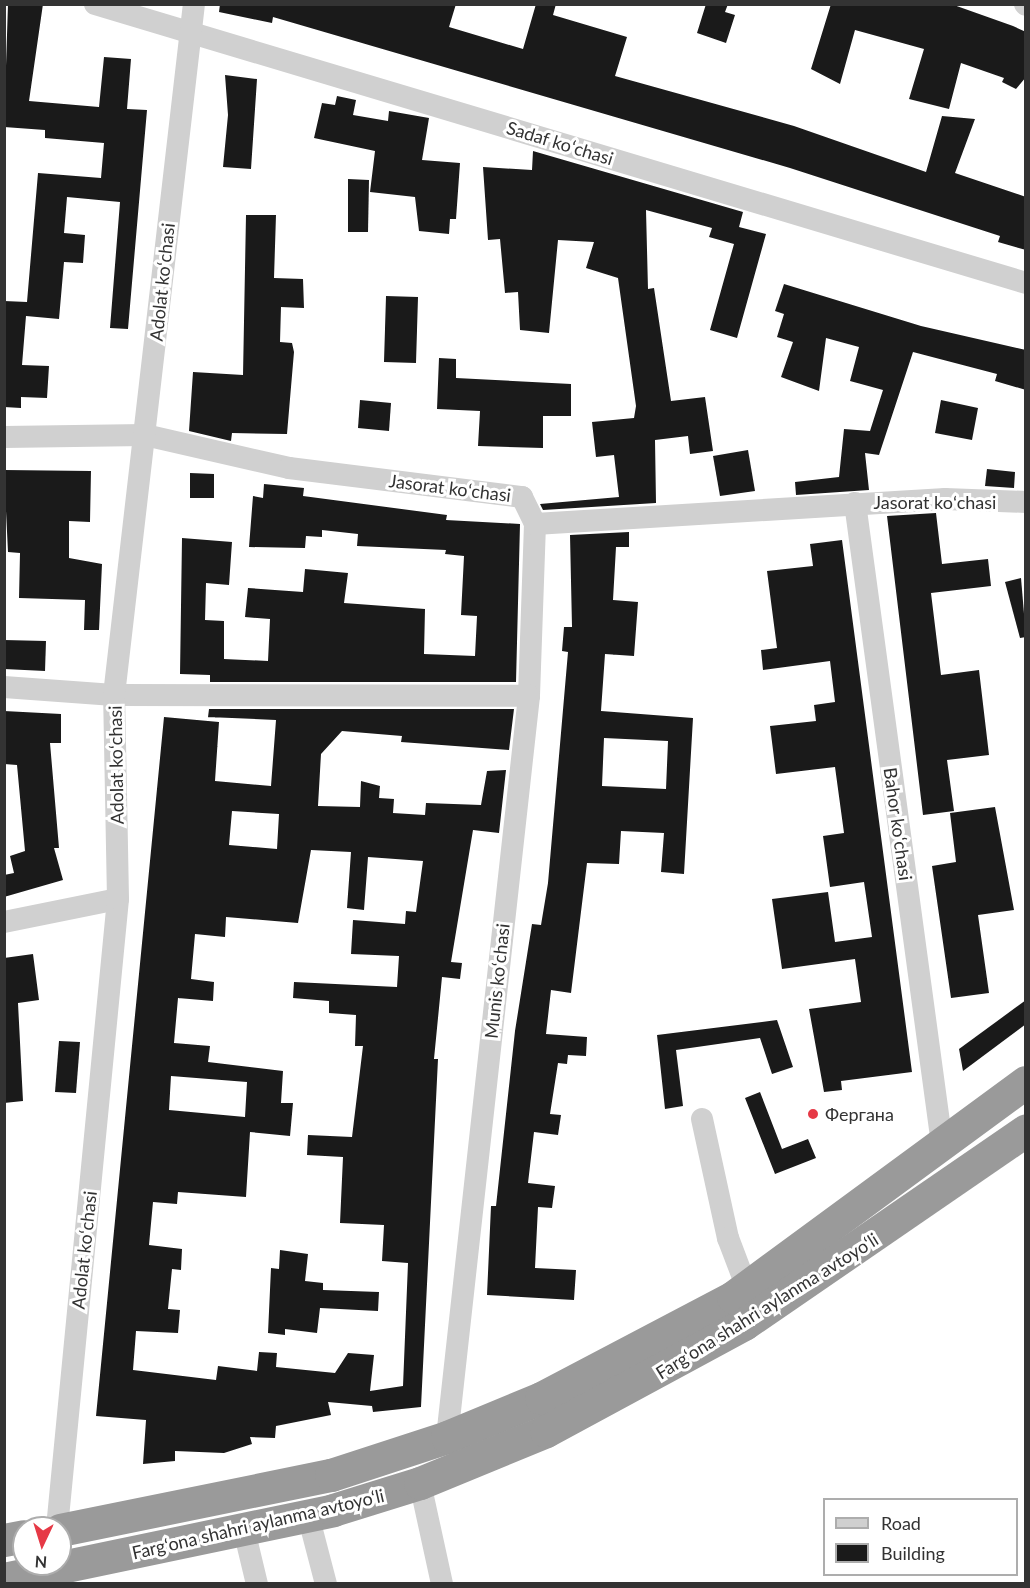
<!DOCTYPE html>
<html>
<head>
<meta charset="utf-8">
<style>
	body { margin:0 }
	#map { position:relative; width:1030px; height:1588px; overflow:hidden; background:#fff; font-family:Lato,sans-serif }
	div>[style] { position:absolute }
	.building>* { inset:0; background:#1a1a1a }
	.minor>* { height:22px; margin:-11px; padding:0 11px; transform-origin:11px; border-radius:11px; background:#d0d0d0 }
	.highway>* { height:33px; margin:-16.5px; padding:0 16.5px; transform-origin:16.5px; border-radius:16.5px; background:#9a9a9a }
	.dots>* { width:16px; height:16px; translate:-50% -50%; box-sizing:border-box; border:3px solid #fff; border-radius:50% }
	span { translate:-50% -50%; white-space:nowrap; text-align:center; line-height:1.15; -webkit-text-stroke:6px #fff; paint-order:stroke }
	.street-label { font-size:18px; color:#333 }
	.poi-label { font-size:18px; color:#333 }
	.left { translate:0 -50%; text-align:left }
	.frame { position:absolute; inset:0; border:6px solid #333; pointer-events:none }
	.legend { position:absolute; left:823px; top:1498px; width:195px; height:78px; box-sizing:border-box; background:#fff; border:2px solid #adadad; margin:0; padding:8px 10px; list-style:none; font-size:18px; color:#333 }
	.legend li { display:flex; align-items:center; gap:12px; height:30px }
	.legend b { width:30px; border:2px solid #adadad }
	.north { position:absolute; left:12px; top:1516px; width:60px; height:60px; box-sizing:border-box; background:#fff; border:2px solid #adadad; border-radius:50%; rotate:184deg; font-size:16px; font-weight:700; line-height:24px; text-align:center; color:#333 }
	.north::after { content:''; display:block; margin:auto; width:21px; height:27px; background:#e63946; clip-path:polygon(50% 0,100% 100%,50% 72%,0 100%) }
</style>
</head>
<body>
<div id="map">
	<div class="building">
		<div style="clip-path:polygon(8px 4px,43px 4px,29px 101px,99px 107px,104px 57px,131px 59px,127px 109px,147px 110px,128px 329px,110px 328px,120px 202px,67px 197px,64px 233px,85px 235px,83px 263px,64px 262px,59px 319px,26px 316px,22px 365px,49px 366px,47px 398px,21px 397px,21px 408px,4px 407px,4px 301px,27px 302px,38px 173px,101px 178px,104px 143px,45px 138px,45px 130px,4px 127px)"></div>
		<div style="clip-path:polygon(220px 4px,456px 4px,449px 27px,523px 49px,536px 4px,556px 4px,553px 15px,627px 37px,615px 76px,794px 126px,926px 172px,942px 116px,975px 119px,955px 173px,1026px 197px,1026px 250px,998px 242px,1000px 236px,790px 168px,273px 17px,272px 23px,219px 12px)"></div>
		<div style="clip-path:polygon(706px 4px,728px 4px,725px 12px,735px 15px,726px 43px,697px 33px)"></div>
		<div style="clip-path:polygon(831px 4px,951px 4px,1013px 26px,1026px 32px,1026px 77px,1016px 89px,1002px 82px,1004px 78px,961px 63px,949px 109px,909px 99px,924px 49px,855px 30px,840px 84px,811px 69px)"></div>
		<div style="clip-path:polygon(225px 75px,257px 79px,251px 169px,223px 167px,228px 115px)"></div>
		<div style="clip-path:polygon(337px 96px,356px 100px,353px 115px,388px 121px,389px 111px,429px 118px,422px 160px,460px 163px,456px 219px,450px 219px,449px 234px,419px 231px,415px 197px,370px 192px,375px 151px,314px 138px,322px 103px,335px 105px)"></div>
		<div style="clip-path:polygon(533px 151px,743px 212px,739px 227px,766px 234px,737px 338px,710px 330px,734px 244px,709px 237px,712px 228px,646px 210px,648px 289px,654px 288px,671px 401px,705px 397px,713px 451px,690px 454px,688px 436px,655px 440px,656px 503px,543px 510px,540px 504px,619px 497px,614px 455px,596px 457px,592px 422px,634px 418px,636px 406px,618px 278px,586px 268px,594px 242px,558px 240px,549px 333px,520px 330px,518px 292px,505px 293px,500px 239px,488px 240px,483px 167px,532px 170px)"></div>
		<div style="clip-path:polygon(348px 179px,369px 180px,368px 232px,348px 232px)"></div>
		<div style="clip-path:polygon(246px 215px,276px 215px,274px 278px,303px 279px,304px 308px,281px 307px,280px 342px,292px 343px,294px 352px,287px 434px,232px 433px,231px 441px,189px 431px,193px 372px,243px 375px)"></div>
		<div style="clip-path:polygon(784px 284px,921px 326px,1026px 350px,1026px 390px,995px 381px,997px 374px,913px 352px,879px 455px,865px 453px,869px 490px,796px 495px,795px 482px,839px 477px,844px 429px,870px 431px,883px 390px,850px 381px,859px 347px,826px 338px,819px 391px,781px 377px,793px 342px,777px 337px,784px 314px,775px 311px)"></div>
		<div style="clip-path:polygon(386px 296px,418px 297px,416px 363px,384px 362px)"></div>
		<div style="clip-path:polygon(439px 358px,456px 359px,456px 378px,571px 384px,571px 416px,543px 416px,543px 448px,478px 446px,480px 411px,437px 409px)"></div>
		<div style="clip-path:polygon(360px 400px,391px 403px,389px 431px,358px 428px)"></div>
		<div style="clip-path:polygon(941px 400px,978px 408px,972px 440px,935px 433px)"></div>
		<div style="clip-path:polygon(748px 450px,755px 491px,720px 496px,713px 456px)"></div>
		<div style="clip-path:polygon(987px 469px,1015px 472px,1014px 488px,985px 486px)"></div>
		<div style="clip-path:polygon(4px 470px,91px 471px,90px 522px,69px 521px,69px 558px,102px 564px,99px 630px,84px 630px,85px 600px,19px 598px,20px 553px,8px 552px)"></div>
		<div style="clip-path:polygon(190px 473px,214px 474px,214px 498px,190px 498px)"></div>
		<div style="clip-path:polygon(264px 484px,304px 488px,303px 496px,447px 515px,446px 520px,520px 524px,516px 682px,210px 682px,210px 675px,180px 674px,182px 538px,232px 542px,229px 585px,206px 583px,205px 620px,224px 621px,224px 659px,268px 661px,270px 619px,245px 617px,248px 588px,303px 592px,305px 569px,348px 573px,344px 603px,425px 609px,424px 654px,475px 656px,477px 616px,461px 615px,464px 556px,445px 554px,446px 550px,357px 546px,358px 534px,322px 530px,322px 537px,306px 536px,305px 548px,249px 547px,253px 496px,263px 498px)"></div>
		<div style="clip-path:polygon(936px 513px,942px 564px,988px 559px,991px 586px,931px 593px,941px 675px,979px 670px,989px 755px,947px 760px,954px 811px,923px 815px,887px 516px)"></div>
		<div style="clip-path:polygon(evenodd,629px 532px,629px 547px,616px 547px,613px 600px,638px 602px,634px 656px,605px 654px,601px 711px,693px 718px,684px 874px,661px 872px,664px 833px,621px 831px,619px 864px,587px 863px,571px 993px,551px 990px,546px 1034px,587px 1037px,586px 1056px,568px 1055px,567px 1064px,558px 1063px,550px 1114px,561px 1115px,558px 1135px,534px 1132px,528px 1183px,555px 1186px,552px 1208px,538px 1207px,535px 1268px,576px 1270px,574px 1300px,487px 1295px,491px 1206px,496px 1206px,515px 1031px,532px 924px,541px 925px,548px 883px,568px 652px,562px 651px,564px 627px,572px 627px,570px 535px,629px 532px,604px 738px,668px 741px,666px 789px,602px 786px,604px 738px)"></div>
		<div style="clip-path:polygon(842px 540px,912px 1072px,841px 1081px,842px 1090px,824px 1092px,809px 1009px,861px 1002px,855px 959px,782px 969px,772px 899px,828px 892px,835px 942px,872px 937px,864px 882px,830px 887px,823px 836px,844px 833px,835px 767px,776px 774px,770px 726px,816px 721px,814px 705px,835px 702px,830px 661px,763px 670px,761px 650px,777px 648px,767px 571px,813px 566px,810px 544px)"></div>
		<div style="clip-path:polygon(1021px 578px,1026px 637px,1020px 638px,1005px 582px)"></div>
		<div style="clip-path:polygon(4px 640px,46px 641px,45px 671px,4px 669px)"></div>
		<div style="clip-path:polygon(evenodd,209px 709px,514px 709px,509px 750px,401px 742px,402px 736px,342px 731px,321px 754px,318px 806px,360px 807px,361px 781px,380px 786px,379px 798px,394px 799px,393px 813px,425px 815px,426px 803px,481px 805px,487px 771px,506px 770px,499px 833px,473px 830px,451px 962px,462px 963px,460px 979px,442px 977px,434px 1059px,438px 1059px,421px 1407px,373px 1412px,372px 1406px,328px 1402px,331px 1415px,276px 1426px,275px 1438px,250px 1437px,252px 1444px,224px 1453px,175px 1451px,175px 1461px,143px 1464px,146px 1420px,96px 1416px,164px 717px,219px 722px,215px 781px,271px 786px,276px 720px,208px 717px,209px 709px,232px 811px,279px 814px,277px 849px,229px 845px,232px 811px,209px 709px,311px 850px,351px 852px,347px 908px,364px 910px,368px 857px,423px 861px,416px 912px,406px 911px,405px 924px,353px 920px,351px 954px,399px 956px,397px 987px,294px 982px,293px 998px,329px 1001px,329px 1013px,356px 1015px,355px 1046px,363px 1046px,352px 1137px,308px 1135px,307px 1155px,343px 1157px,340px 1223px,384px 1225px,382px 1261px,408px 1263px,403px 1386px,370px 1391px,374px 1355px,348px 1353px,335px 1373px,276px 1367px,277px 1353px,259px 1352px,257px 1371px,218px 1366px,216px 1380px,133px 1370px,136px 1331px,178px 1333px,180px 1310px,168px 1309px,172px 1269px,181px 1270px,182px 1249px,149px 1245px,153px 1202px,177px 1204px,178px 1192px,246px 1197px,250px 1132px,290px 1136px,293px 1103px,281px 1103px,283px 1071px,208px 1062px,210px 1046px,174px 1043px,178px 998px,213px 1001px,214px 982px,191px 979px,195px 934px,225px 937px,226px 917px,298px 923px,311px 850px,209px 709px,171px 1076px,247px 1082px,245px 1117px,169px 1110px,171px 1076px)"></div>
		<div style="clip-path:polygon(4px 711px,61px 714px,61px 743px,50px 743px,59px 848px,54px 848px,63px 880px,4px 897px,4px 875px,14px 873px,10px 856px,25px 851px,17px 765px,4px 764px)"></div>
		<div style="clip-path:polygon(995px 807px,1014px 910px,978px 915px,989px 993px,951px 998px,932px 866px,956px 862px,950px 813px)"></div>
		<div style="clip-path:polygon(33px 954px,39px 1000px,18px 1003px,23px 1101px,4px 1103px,4px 958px)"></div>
		<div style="clip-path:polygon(1026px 1000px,1026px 1024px,963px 1071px,959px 1049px)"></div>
		<div style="clip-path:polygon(777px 1020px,793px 1067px,772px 1074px,760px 1038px,676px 1050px,683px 1106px,665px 1109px,657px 1035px)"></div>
		<div style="clip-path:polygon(59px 1041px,80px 1042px,76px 1093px,55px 1092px)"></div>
		<div style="clip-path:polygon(760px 1092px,782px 1149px,808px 1139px,816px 1158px,775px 1174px,745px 1098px)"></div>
		<div style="clip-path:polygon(280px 1250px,308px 1254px,305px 1281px,323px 1283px,323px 1290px,379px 1292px,378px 1311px,320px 1308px,317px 1333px,285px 1329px,285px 1335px,268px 1333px,271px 1268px,279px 1269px)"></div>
	</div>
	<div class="minor">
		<div style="left:95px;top:4px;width:972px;rotate:16.68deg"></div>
		<div style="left:1025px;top:4px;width:1px;rotate:45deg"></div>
		<div style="left:4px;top:437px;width:141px;rotate:-0.8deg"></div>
		<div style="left:145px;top:435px;width:148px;rotate:12.9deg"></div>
		<div style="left:289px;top:468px;width:235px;rotate:7.1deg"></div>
		<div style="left:522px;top:497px;width:30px;rotate:64deg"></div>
		<div style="left:535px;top:524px;width:172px;rotate:92deg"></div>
		<div style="left:529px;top:696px;width:746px;rotate:96.31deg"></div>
		<div style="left:855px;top:503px;width:647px;rotate:82.27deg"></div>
		<div style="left:535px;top:524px;width:411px;rotate:-3.5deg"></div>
		<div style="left:945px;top:499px;width:81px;rotate:2.1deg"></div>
		<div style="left:4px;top:687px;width:110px;rotate:4.2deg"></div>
		<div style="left:114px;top:695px;width:415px;rotate:0.1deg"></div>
		<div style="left:4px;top:922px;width:116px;rotate:-11.4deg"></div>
		<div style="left:702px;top:1119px;width:122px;rotate:77.7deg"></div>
		<div style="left:728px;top:1238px;width:53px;rotate:69.2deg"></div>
		<div style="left:420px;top:1483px;width:103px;rotate:77.7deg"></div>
		<div style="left:308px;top:1515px;width:71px;rotate:75.4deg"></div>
		<div style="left:57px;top:1528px;width:632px;rotate:-84.46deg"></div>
		<div style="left:118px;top:899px;width:204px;rotate:-91.1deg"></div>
		<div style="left:114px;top:695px;width:696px;rotate:-83.4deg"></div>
		<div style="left:244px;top:1530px;width:56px;rotate:76.5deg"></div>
	</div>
	<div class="highway">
		<div style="left:60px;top:1530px;width:277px;rotate:-11.5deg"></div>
		<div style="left:331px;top:1475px;width:122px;rotate:-18.1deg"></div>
		<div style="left:447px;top:1437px;width:102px;rotate:-22.5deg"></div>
		<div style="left:541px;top:1398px;width:217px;rotate:-27.7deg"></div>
		<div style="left:733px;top:1297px;width:363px;rotate:-36.3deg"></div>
		<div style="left:4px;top:1540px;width:20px;rotate:-11deg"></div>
		<div style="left:4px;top:1579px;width:336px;rotate:-11.8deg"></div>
		<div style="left:333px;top:1510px;width:91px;rotate:-17.2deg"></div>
		<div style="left:420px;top:1483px;width:136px;rotate:-22.4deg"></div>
		<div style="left:546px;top:1431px;width:225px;rotate:-28.4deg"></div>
		<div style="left:744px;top:1324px;width:342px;rotate:-34.5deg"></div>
	</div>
	<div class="dots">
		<div style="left:813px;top:1114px;background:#e63946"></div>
	</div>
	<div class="street-label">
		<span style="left:560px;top:143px;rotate:17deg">Sadaf koʻchasi</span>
		<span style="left:162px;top:282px;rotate:-84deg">Adolat koʻchasi</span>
		<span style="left:450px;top:488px;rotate:7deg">Jasorat koʻchasi</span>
		<span style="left:935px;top:502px">Jasorat koʻchasi</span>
		<span style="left:116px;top:765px;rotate:-91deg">Adolat koʻchasi</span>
		<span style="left:898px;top:824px;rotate:82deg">Bahor koʻchasi</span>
		<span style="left:497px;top:981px;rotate:-84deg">Munis koʻchasi</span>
		<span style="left:84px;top:1250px;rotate:-84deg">Adolat koʻchasi</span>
		<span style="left:767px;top:1306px;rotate:-32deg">Farg‘ona shahri aylanma avtoyo‘li</span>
		<span style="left:258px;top:1524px;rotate:-13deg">Farg‘ona shahri aylanma avtoyo‘li</span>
	</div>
	<div class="poi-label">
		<span class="left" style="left:825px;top:1114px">Фергана</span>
	</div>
	<div class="frame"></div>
	<ul class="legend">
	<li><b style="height:8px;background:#d0d0d0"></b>Road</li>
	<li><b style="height:16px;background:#1a1a1a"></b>Building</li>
	</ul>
	<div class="north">N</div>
</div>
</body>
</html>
